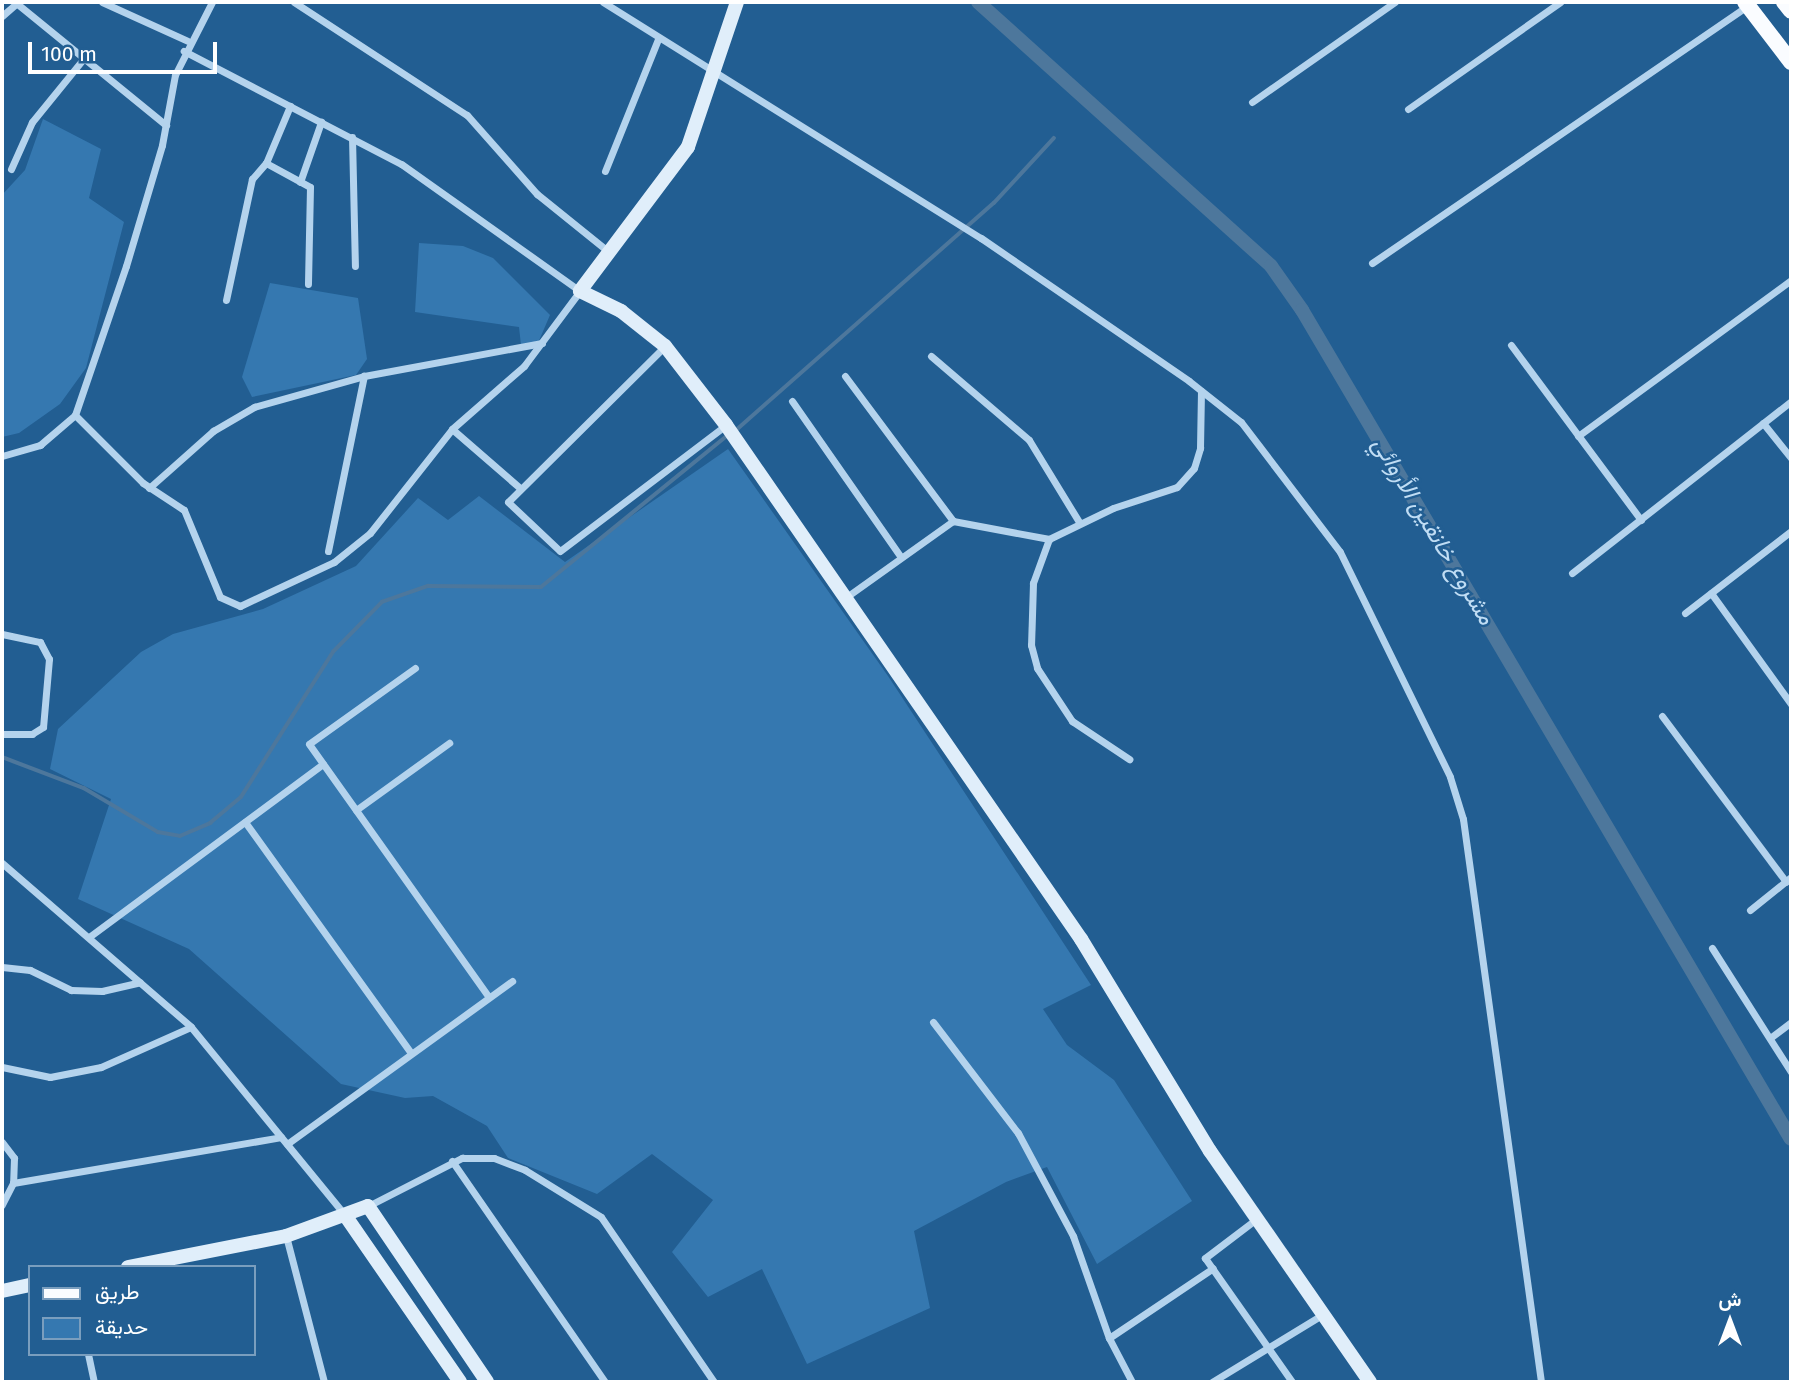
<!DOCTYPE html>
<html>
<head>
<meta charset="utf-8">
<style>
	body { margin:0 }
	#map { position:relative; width:1793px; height:1384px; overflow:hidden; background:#225e92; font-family:"Fira Sans",Vazirmatn,sans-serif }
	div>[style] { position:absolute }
	.green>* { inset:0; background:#3578b0 }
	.stream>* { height:3.5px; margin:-1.75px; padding:0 1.75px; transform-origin:1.75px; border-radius:1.75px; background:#4d779c }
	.canal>* { height:14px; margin:-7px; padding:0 7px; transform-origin:7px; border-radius:7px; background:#4d779c }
	.street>* { height:7px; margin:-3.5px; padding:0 3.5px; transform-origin:3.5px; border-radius:3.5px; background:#b4d3ed }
	.secondary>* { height:14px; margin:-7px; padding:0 7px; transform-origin:7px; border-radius:7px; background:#e0eefa }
	.primary>* { height:16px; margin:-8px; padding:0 8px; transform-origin:8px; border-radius:8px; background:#fafcff }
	span { translate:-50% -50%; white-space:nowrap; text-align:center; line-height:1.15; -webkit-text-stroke:5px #225e92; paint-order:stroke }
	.water-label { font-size:24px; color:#c0ddf4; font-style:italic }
	.frame { position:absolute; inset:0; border:4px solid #fff; pointer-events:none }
	.legend { position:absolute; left:28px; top:1265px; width:228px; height:91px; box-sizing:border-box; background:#225e92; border:2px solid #7a9ebe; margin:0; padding:9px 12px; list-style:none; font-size:21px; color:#fff }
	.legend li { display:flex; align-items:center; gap:14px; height:35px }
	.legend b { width:35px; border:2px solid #7a9ebe }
	.north { position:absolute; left:1695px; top:1286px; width:70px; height:70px; -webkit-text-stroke:5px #225e92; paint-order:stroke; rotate:0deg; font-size:19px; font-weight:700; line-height:28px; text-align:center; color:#fff }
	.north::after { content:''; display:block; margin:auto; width:24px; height:32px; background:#fff; clip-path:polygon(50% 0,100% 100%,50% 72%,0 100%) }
	.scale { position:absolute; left:28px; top:42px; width:189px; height:32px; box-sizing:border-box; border:4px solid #fff; border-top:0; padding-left:9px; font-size:21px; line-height:24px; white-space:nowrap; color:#fff; -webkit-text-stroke:5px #225e92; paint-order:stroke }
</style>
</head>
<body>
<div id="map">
	<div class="green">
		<div style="clip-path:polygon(43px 119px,101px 149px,89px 198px,124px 222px,86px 368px,60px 404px,19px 433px,2px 437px,2px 195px,25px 170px)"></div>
		<div style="clip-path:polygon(419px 243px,463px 246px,493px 258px,550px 315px,538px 343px,521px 345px,519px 327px,415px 312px)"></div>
		<div style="clip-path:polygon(270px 283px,358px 298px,367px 359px,356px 375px,252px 397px,242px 377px)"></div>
		<div style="clip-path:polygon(728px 449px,888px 676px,1091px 985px,1043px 1009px,1067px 1045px,1114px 1080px,1192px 1201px,1097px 1264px,1047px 1167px,1006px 1182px,914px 1231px,930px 1308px,807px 1364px,762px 1269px,708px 1297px,672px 1252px,713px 1200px,652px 1154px,597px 1194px,508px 1158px,487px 1126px,433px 1096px,405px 1098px,341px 1084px,189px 949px,78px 899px,111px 799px,50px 769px,58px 729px,141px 652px,173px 634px,263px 609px,356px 566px,418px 498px,448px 520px,479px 496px,565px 562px)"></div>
	</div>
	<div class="stream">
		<div style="left:734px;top:432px;width:346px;rotate:-41.4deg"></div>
		<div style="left:994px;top:203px;width:88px;rotate:-47.3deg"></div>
		<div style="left:2px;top:757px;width:88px;rotate:20.7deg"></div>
		<div style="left:84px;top:788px;width:86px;rotate:30.7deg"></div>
		<div style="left:158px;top:832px;width:22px;rotate:10deg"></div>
		<div style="left:180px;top:836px;width:33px;rotate:-23deg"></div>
		<div style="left:210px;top:823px;width:40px;rotate:-40deg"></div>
		<div style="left:241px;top:797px;width:172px;rotate:-57.6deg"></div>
		<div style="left:333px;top:652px;width:70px;rotate:-45.6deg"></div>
		<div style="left:382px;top:602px;width:49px;rotate:-19.2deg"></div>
		<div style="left:428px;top:586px;width:113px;rotate:0.5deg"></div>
		<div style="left:541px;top:587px;width:240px;rotate:-39.1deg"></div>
	</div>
	<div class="canal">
		<div style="left:978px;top:2px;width:394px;rotate:42deg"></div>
		<div style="left:1271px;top:266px;width:54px;rotate:54.8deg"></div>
		<div style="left:1302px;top:310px;width:962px;rotate:59.47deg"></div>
	</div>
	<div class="street">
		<div style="left:15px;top:2px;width:195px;rotate:39.2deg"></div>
		<div style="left:102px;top:2px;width:94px;rotate:24.4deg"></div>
		<div style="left:294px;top:2px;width:207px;rotate:33.2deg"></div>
		<div style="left:467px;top:115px;width:106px;rotate:48.5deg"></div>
		<div style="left:537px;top:194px;width:92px;rotate:38.9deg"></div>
		<div style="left:603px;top:2px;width:446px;rotate:32deg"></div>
		<div style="left:981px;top:238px;width:252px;rotate:34.5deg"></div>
		<div style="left:1189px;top:381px;width:66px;rotate:38.3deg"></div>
		<div style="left:1241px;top:422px;width:163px;rotate:52.7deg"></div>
		<div style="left:1340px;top:552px;width:250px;rotate:63.9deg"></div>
		<div style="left:1450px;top:777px;width:44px;rotate:72.8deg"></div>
		<div style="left:1463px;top:819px;width:568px;rotate:82.11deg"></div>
		<div style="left:2px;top:16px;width:20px;rotate:-41deg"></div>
		<div style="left:1252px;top:102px;width:174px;rotate:-35deg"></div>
		<div style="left:1408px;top:109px;width:186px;rotate:-35.1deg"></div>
		<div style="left:352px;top:137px;width:129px;rotate:88.7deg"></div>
		<div style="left:266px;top:163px;width:50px;rotate:28.6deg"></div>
		<div style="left:310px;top:187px;width:97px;rotate:91.2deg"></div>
		<div style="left:11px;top:169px;width:51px;rotate:-65.9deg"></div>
		<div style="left:32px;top:122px;width:82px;rotate:-50.9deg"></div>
		<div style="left:605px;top:171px;width:144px;rotate:-68.1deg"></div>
		<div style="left:300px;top:182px;width:64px;rotate:-70.7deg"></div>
		<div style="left:1372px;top:263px;width:455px;rotate:-34.4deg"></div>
		<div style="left:226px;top:300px;width:124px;rotate:-77.9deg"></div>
		<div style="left:252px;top:179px;width:21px;rotate:-49deg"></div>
		<div style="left:266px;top:163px;width:62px;rotate:-67.2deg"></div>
		<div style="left:1511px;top:345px;width:218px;rotate:53.4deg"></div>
		<div style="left:665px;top:346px;width:221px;rotate:135.2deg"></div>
		<div style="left:508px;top:502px;width:71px;rotate:43.3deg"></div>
		<div style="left:560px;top:551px;width:208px;rotate:-37.2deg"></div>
		<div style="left:931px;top:356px;width:129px;rotate:40.6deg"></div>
		<div style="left:1029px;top:440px;width:96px;rotate:58.6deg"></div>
		<div style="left:845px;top:376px;width:181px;rotate:53.3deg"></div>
		<div style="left:792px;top:401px;width:189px;rotate:55.1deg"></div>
		<div style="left:75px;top:415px;width:96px;rotate:45deg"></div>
		<div style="left:143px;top:483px;width:49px;rotate:33.4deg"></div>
		<div style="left:184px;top:510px;width:94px;rotate:67.5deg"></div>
		<div style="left:220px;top:597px;width:22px;rotate:24deg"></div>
		<div style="left:240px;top:606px;width:104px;rotate:-25.1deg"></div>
		<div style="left:334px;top:562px;width:46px;rotate:-38.9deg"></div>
		<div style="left:370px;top:533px;width:132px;rotate:-51.7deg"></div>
		<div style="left:452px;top:429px;width:96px;rotate:-41.2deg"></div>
		<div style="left:524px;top:366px;width:94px;rotate:-53.3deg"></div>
		<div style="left:580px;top:291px;width:219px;rotate:-144.6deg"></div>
		<div style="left:401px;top:164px;width:245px;rotate:-152.5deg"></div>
		<div style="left:1763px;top:423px;width:45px;rotate:51.3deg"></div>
		<div style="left:452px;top:429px;width:91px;rotate:41deg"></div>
		<div style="left:1578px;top:436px;width:264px;rotate:-36.2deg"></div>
		<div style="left:2px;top:456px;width:40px;rotate:-16deg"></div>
		<div style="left:40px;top:445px;width:46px;rotate:-40.6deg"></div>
		<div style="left:75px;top:415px;width:157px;rotate:-71.1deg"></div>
		<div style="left:126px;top:266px;width:126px;rotate:-73.4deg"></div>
		<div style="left:162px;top:145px;width:71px;rotate:-79.5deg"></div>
		<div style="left:175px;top:75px;width:82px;rotate:-63.1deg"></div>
		<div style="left:149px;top:488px;width:86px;rotate:-41.7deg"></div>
		<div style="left:213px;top:431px;width:48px;rotate:-30.3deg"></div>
		<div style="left:254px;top:407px;width:114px;rotate:-15.7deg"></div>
		<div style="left:364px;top:376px;width:181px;rotate:-10.5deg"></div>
		<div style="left:1049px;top:539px;width:47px;rotate:110deg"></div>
		<div style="left:1033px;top:583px;width:62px;rotate:91.8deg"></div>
		<div style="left:1031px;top:645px;width:24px;rotate:75deg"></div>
		<div style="left:1037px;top:668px;width:64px;rotate:56.6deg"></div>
		<div style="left:1072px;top:721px;width:69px;rotate:33.7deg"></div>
		<div style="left:328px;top:551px;width:179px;rotate:-78.4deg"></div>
		<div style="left:1572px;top:573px;width:278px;rotate:-38.1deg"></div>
		<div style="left:1711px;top:593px;width:137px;rotate:54.2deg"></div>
		<div style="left:845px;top:598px;width:133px;rotate:-35.5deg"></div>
		<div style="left:953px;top:521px;width:98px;rotate:10.6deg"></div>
		<div style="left:1049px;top:539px;width:71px;rotate:-25.8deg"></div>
		<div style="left:1113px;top:508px;width:67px;rotate:-18.2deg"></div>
		<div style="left:1177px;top:487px;width:25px;rotate:-48deg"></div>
		<div style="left:1194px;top:468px;width:21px;rotate:-73deg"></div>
		<div style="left:1200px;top:448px;width:57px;rotate:-89deg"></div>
		<div style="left:1685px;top:613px;width:134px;rotate:-37.7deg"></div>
		<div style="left:2px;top:634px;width:39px;rotate:12deg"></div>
		<div style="left:40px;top:642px;width:19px;rotate:62deg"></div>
		<div style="left:49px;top:659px;width:68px;rotate:95deg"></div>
		<div style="left:43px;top:727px;width:13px;rotate:148deg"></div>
		<div style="left:32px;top:734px;width:30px;rotate:180deg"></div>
		<div style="left:415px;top:668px;width:130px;rotate:144.4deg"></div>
		<div style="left:309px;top:744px;width:310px;rotate:54.6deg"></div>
		<div style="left:1662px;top:716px;width:207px;rotate:53.2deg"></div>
		<div style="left:356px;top:810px;width:115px;rotate:-35.8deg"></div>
		<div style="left:245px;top:822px;width:284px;rotate:54.3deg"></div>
		<div style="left:2px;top:863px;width:250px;rotate:40.9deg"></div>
		<div style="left:191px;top:1027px;width:243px;rotate:50.7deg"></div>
		<div style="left:1750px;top:910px;width:53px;rotate:-38.8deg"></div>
		<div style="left:89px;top:937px;width:291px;rotate:-36.5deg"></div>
		<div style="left:1712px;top:948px;width:147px;rotate:57.5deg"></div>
		<div style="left:2px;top:967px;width:28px;rotate:6deg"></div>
		<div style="left:30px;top:970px;width:46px;rotate:26deg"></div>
		<div style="left:71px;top:990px;width:31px;rotate:2deg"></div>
		<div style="left:102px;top:991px;width:39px;rotate:-13deg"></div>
		<div style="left:933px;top:1022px;width:140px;rotate:52.6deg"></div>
		<div style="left:1018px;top:1133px;width:117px;rotate:61.9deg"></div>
		<div style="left:1073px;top:1236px;width:108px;rotate:70.6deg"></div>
		<div style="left:1109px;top:1338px;width:50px;rotate:62.4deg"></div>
		<div style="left:1770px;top:1038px;width:26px;rotate:-37deg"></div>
		<div style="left:2px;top:1067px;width:49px;rotate:11.8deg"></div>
		<div style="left:50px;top:1077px;width:52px;rotate:-11.1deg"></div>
		<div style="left:101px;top:1067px;width:98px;rotate:-24deg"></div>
		<div style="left:2px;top:1142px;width:20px;rotate:53deg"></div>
		<div style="left:14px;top:1158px;width:25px;rotate:92deg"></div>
		<div style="left:13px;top:1183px;width:25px;rotate:117deg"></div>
		<div style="left:287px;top:1144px;width:278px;rotate:-35.9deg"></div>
		<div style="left:452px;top:1161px;width:269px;rotate:55.3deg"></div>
		<div style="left:13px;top:1183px;width:272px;rotate:-9.7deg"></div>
		<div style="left:368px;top:1206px;width:106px;rotate:-27.1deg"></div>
		<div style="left:462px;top:1158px;width:32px"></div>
		<div style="left:494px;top:1158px;width:33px;rotate:21deg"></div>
		<div style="left:525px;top:1170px;width:89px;rotate:31.7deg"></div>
		<div style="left:601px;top:1217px;width:200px;rotate:55.6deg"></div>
		<div style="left:1255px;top:1220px;width:63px;rotate:142.8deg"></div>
		<div style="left:1205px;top:1258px;width:151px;rotate:54.9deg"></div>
		<div style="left:286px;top:1236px;width:151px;rotate:75.4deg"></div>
		<div style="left:1109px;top:1338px;width:125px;rotate:-33.9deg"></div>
		<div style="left:88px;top:1354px;width:29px;rotate:78deg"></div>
		<div style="left:1212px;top:1382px;width:132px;rotate:-31.4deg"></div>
	</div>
	<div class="secondary">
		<div style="left:737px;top:2px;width:153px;rotate:108.7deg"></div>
		<div style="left:688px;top:147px;width:180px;rotate:126.9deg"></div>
		<div style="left:580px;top:291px;width:46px;rotate:26deg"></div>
		<div style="left:621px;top:311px;width:56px;rotate:38.5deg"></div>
		<div style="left:665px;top:346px;width:100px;rotate:52.3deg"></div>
		<div style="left:726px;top:425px;width:625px;rotate:55.37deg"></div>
		<div style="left:1081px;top:939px;width:248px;rotate:58.7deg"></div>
		<div style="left:1210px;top:1151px;width:281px;rotate:55.3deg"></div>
		<div style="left:347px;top:1218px;width:199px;rotate:55.4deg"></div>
		<div style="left:128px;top:1267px;width:161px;rotate:-11.1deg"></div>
		<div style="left:286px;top:1236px;width:87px;rotate:-20.1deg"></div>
		<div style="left:368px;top:1206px;width:212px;rotate:55.9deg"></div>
		<div style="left:2px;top:1291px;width:29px;rotate:-12deg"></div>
	</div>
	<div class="primary">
		<div style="left:1745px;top:2px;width:76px;rotate:52.5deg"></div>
		<div style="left:1784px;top:2px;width:11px;rotate:52deg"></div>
	</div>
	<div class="water-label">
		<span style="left:1433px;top:531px;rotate:59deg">مشروع خانقين الأروائي</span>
	</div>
	<div class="frame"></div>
	<ul class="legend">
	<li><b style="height:9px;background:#fafcff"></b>طريق</li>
	<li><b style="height:19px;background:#3578b0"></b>حديقة</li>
	</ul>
	<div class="north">ش</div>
	<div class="scale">100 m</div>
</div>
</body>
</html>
